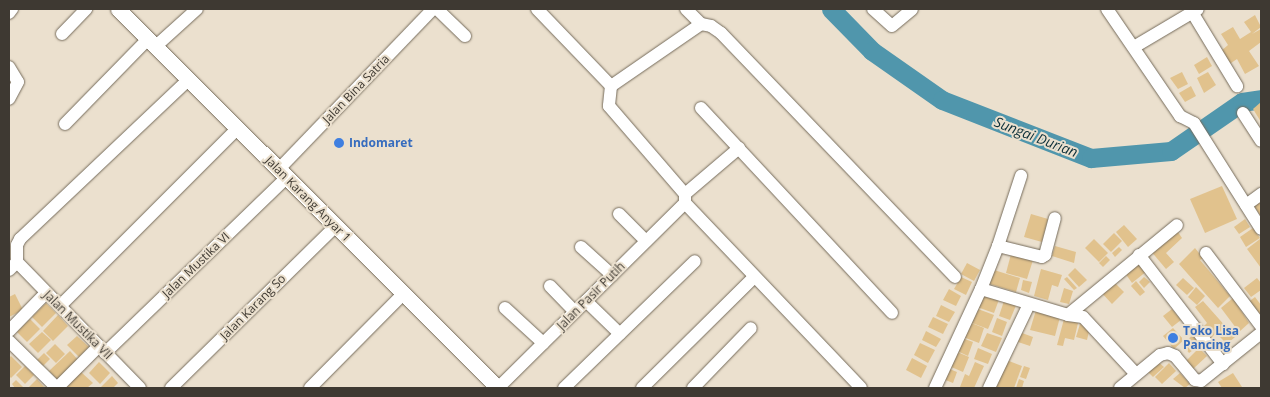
<!DOCTYPE html>
<html>
<head>
<meta charset="utf-8">
<style>
	body { margin:0 }
	#map { position:relative; width:1270px; height:397px; overflow:hidden; background:#ebe0ce; font-family:"Open Sans",sans-serif }
	div>[style] { position:absolute }
	.river>* { height:19px; margin:-9.5px; padding:0 9.5px; transform-origin:9.5px; border-radius:9.5px; background:#5096ac }
	.building>* { inset:0; background:#e1c28d }
	.roads { filter:drop-shadow(0 0 1px #756b5b) drop-shadow(0 0 1px #756b5b) }
	.minor>* { height:12px; margin:-6px; padding:0 6px; transform-origin:6px; border-radius:6px; background:#fff }
	.major>* { height:15px; margin:-7.5px; padding:0 7.5px; transform-origin:7.5px; border-radius:7.5px; background:#fff }
	.dots>* { width:14px; height:14px; translate:-50% -50%; box-sizing:border-box; border:2px solid #ebe0ce; border-radius:50% }
	span { translate:-50% -50%; white-space:nowrap; text-align:center; line-height:1.15; -webkit-text-stroke:4px #ebe0ce; paint-order:stroke }
	.street-label { font-size:12px; color:#3e3932 }
	.shop-label { font-size:12px; color:#366cbe; font-weight:700 }
	.left { translate:0 -50%; text-align:left }
	.water-label { font-size:14px; color:#0b2e38; font-style:italic }
	.frame { position:absolute; inset:0; border:10px solid #3e3932; pointer-events:none }
</style>
</head>
<body>
<div id="map">
	<div class="river">
		<div style="left:831px;top:9px;width:59px;rotate:45.7deg"></div>
		<div style="left:872px;top:51px;width:85px;rotate:35deg"></div>
		<div style="left:942px;top:100px;width:160px;rotate:21.3deg"></div>
		<div style="left:1091px;top:158px;width:80px;rotate:-5deg"></div>
		<div style="left:1171px;top:151px;width:86px;rotate:-34.6deg"></div>
		<div style="left:1242px;top:102px;width:19px;rotate:-9deg"></div>
	</div>
	<div class="building">
		<div style="clip-path:polygon(1255px 15px,1261px 27px,1252px 34px,1261px 29px,1261px 42px,1249px 51px,1259px 66px,1245px 74px,1237px 59px,1228px 65px,1220px 52px,1228px 45px,1221px 34px,1233px 27px,1240px 39px,1251px 32px,1244px 22px)"></div>
		<div style="clip-path:polygon(1207px 57px,1212px 66px,1199px 74px,1194px 65px)"></div>
		<div style="clip-path:polygon(1182px 72px,1188px 84px,1178px 89px,1170px 78px)"></div>
		<div style="clip-path:polygon(1208px 72px,1216px 85px,1204px 93px,1197px 78px)"></div>
		<div style="clip-path:polygon(1191px 86px,1196px 96px,1185px 102px,1179px 93px)"></div>
		<div style="clip-path:polygon(1261px 102px,1261px 122px,1253px 109px)"></div>
		<div style="clip-path:polygon(1222px 186px,1237px 219px,1205px 233px,1190px 199px)"></div>
		<div style="clip-path:polygon(1261px 198px,1261px 217px,1253px 204px)"></div>
		<div style="clip-path:polygon(1031px 214px,1048px 219px,1042px 242px,1024px 237px)"></div>
		<div style="clip-path:polygon(1245px 219px,1250px 227px,1239px 234px,1234px 227px)"></div>
		<div style="clip-path:polygon(1124px 225px,1137px 239px,1128px 247px,1116px 232px)"></div>
		<div style="clip-path:polygon(1253px 228px,1260px 238px,1246px 247px,1240px 237px)"></div>
		<div style="clip-path:polygon(1176px 229px,1182px 238px,1166px 253px,1174px 262px,1166px 269px,1150px 250px)"></div>
		<div style="clip-path:polygon(1114px 233px,1122px 241px,1111px 252px,1103px 244px)"></div>
		<div style="clip-path:polygon(1094px 239px,1108px 253px,1099px 262px,1085px 248px)"></div>
		<div style="clip-path:polygon(1260px 239px,1261px 241px,1261px 268px,1247px 249px)"></div>
		<div style="clip-path:polygon(1055px 246px,1076px 252px,1074px 263px,1052px 256px)"></div>
		<div style="clip-path:polygon(1119px 247px,1122px 250px,1115px 257px,1112px 253px)"></div>
		<div style="clip-path:polygon(1195px 248px,1203px 258px,1200px 260px,1230px 296px,1218px 308px,1179px 264px)"></div>
		<div style="clip-path:polygon(1011px 254px,1033px 260px,1027px 279px,1006px 273px)"></div>
		<div style="clip-path:polygon(1106px 256px,1110px 260px,1103px 267px,1099px 263px)"></div>
		<div style="clip-path:polygon(1139px 261px,1147px 271px,1132px 283px,1125px 273px)"></div>
		<div style="clip-path:polygon(967px 263px,980px 270px,974px 281px,961px 274px)"></div>
		<div style="clip-path:polygon(1075px 268px,1087px 280px,1079px 287px,1068px 275px)"></div>
		<div style="clip-path:polygon(1041px 269px,1062px 275px,1058px 287px,1052px 285px,1048px 300px,1034px 296px)"></div>
		<div style="clip-path:polygon(994px 270px,1020px 278px,1016px 292px,990px 284px)"></div>
		<div style="clip-path:polygon(961px 277px,972px 282px,966px 295px,954px 289px)"></div>
		<div style="clip-path:polygon(1067px 277px,1077px 288px,1074px 290px,1064px 279px)"></div>
		<div style="clip-path:polygon(1144px 277px,1150px 282px,1144px 288px,1139px 282px)"></div>
		<div style="clip-path:polygon(1183px 278px,1194px 288px,1187px 295px,1176px 285px)"></div>
		<div style="clip-path:polygon(1257px 278px,1261px 283px,1261px 290px,1251px 297px,1244px 288px)"></div>
		<div style="clip-path:polygon(1111px 279px,1124px 292px,1112px 304px,1100px 291px)"></div>
		<div style="clip-path:polygon(1023px 280px,1032px 282px,1029px 293px,1021px 290px)"></div>
		<div style="clip-path:polygon(1136px 281px,1145px 292px,1140px 296px,1131px 286px)"></div>
		<div style="clip-path:polygon(1196px 287px,1205px 296px,1197px 305px,1188px 297px)"></div>
		<div style="clip-path:polygon(1064px 288px,1073px 291px,1069px 304px,1060px 302px)"></div>
		<div style="clip-path:polygon(949px 289px,961px 296px,956px 306px,943px 300px)"></div>
		<div style="clip-path:polygon(983px 290px,1000px 297px,994px 313px,977px 307px)"></div>
		<div style="clip-path:polygon(15px 294px,23px 310px,9px 317px,9px 297px)"></div>
		<div style="clip-path:polygon(1255px 297px,1261px 305px,1261px 317px,1247px 303px)"></div>
		<div style="clip-path:polygon(1005px 298px,1017px 303px,1010px 320px,999px 316px)"></div>
		<div style="clip-path:polygon(1233px 298px,1249px 323px,1239px 332px,1221px 308px)"></div>
		<div style="clip-path:polygon(1203px 301px,1235px 337px,1227px 344px,1216px 333px,1211px 338px,1202px 328px,1207px 323px,1195px 307px)"></div>
		<div style="clip-path:polygon(46px 303px,56px 313px,42px 327px,32px 317px)"></div>
		<div style="clip-path:polygon(941px 305px,955px 312px,949px 322px,936px 316px)"></div>
		<div style="clip-path:polygon(978px 309px,994px 315px,988px 329px,972px 323px)"></div>
		<div style="clip-path:polygon(1172px 309px,1181px 320px,1172px 327px,1163px 316px)"></div>
		<div style="clip-path:polygon(1036px 310px,1060px 317px,1055px 336px,1030px 330px)"></div>
		<div style="clip-path:polygon(58px 315px,68px 326px,53px 341px,43px 331px)"></div>
		<div style="clip-path:polygon(933px 317px,948px 324px,943px 334px,928px 327px)"></div>
		<div style="clip-path:polygon(997px 318px,1007px 322px,1002px 336px,992px 332px)"></div>
		<div style="clip-path:polygon(30px 319px,40px 329px,27px 342px,17px 332px)"></div>
		<div style="clip-path:polygon(1064px 319px,1078px 323px,1074px 340px,1065px 338px,1063px 346px,1057px 345px)"></div>
		<div style="clip-path:polygon(969px 322px,984px 328px,979px 343px,963px 337px)"></div>
		<div style="clip-path:polygon(1080px 324px,1090px 327px,1087px 340px,1076px 337px)"></div>
		<div style="clip-path:polygon(1173px 328px,1184px 340px,1174px 349px,1163px 336px)"></div>
		<div style="clip-path:polygon(926px 331px,941px 339px,936px 347px,922px 340px)"></div>
		<div style="clip-path:polygon(42px 332px,51px 340px,38px 353px,29px 344px)"></div>
		<div style="clip-path:polygon(987px 333px,1002px 338px,996px 352px,981px 346px)"></div>
		<div style="clip-path:polygon(1022px 333px,1033px 337px,1030px 346px,1018px 342px)"></div>
		<div style="clip-path:polygon(1193px 335px,1200px 345px,1189px 353px,1182px 344px)"></div>
		<div style="clip-path:polygon(77px 336px,89px 347px,79px 357px,67px 345px)"></div>
		<div style="clip-path:polygon(962px 338px,973px 342px,968px 356px,957px 351px)"></div>
		<div style="clip-path:polygon(920px 343px,935px 350px,928px 363px,914px 355px)"></div>
		<div style="clip-path:polygon(55px 344px,65px 354px,56px 363px,46px 353px)"></div>
		<div style="clip-path:polygon(978px 348px,992px 354px,988px 364px,974px 359px)"></div>
		<div style="clip-path:polygon(1199px 348px,1207px 356px,1192px 370px,1185px 362px)"></div>
		<div style="clip-path:polygon(70px 351px,79px 361px,59px 381px,49px 371px)"></div>
		<div style="clip-path:polygon(955px 351px,969px 357px,963px 372px,949px 366px)"></div>
		<div style="clip-path:polygon(44px 353px,50px 359px,43px 366px,37px 360px)"></div>
		<div style="clip-path:polygon(11px 356px,22px 367px,11px 378px,9px 376px,9px 358px)"></div>
		<div style="clip-path:polygon(912px 358px,927px 366px,921px 378px,906px 370px)"></div>
		<div style="clip-path:polygon(1004px 359px,1022px 366px,1014px 388px,993px 388px)"></div>
		<div style="clip-path:polygon(1157px 361px,1164px 367px,1153px 377px,1147px 371px)"></div>
		<div style="clip-path:polygon(99px 362px,110px 373px,100px 384px,89px 373px)"></div>
		<div style="clip-path:polygon(975px 362px,984px 366px,974px 388px,960px 387px,965px 374px,969px 376px)"></div>
		<div style="clip-path:polygon(1169px 363px,1176px 371px,1162px 384px,1155px 377px)"></div>
		<div style="clip-path:polygon(25px 366px,34px 375px,25px 384px,16px 375px)"></div>
		<div style="clip-path:polygon(1024px 366px,1030px 368px,1026px 379px,1020px 377px)"></div>
		<div style="clip-path:polygon(947px 368px,957px 372px,953px 383px,943px 379px)"></div>
		<div style="clip-path:polygon(81px 372px,93px 383px,87px 388px,68px 388px,66px 387px)"></div>
		<div style="clip-path:polygon(1180px 373px,1190px 384px,1185px 388px,1173px 379px)"></div>
		<div style="clip-path:polygon(1233px 373px,1242px 387px,1222px 388px,1218px 382px)"></div>
		<div style="clip-path:polygon(112px 376px,118px 383px,113px 388px,102px 388px,101px 387px)"></div>
		<div style="clip-path:polygon(37px 379px,45px 388px,28px 388px)"></div>
		<div style="clip-path:polygon(1019px 379px,1024px 381px,1022px 388px,1016px 388px)"></div>
		<div style="clip-path:polygon(16px 380px,24px 388px,15px 388px,12px 384px)"></div>
	</div>
	<div class="roads">
		<div class="minor">
			<div style="left:437px;top:9px;width:39px;rotate:44deg"></div>
			<div style="left:537px;top:9px;width:107px;rotate:46.1deg"></div>
			<div style="left:686px;top:9px;width:21px;rotate:45deg"></div>
			<div style="left:701px;top:24px;width:10px;rotate:11deg"></div>
			<div style="left:711px;top:26px;width:12px;rotate:35deg"></div>
			<div style="left:721px;top:33px;width:338px;rotate:46.2deg"></div>
			<div style="left:873px;top:9px;width:25px;rotate:42deg"></div>
			<div style="left:892px;top:26px;width:26px;rotate:-40deg"></div>
			<div style="left:1107px;top:9px;width:130px;rotate:55.7deg"></div>
			<div style="left:1180px;top:116px;width:16px;rotate:27deg"></div>
			<div style="left:1194px;top:123px;width:125px;rotate:57.7deg"></div>
			<div style="left:1192px;top:12px;width:87px;rotate:58.7deg"></div>
			<div style="left:9px;top:13px;width:5px;rotate:-53deg"></div>
			<div style="left:701px;top:24px;width:109px;rotate:145.4deg"></div>
			<div style="left:611px;top:86px;width:20px;rotate:96deg"></div>
			<div style="left:609px;top:106px;width:116px;rotate:49.2deg"></div>
			<div style="left:685px;top:194px;width:9px;rotate:90deg"></div>
			<div style="left:685px;top:203px;width:255px;rotate:46.4deg"></div>
			<div style="left:62px;top:34px;width:35px;rotate:-46deg"></div>
			<div style="left:156px;top:46px;width:55px;rotate:-42.1deg"></div>
			<div style="left:1134px;top:47px;width:74px;rotate:-30.7deg"></div>
			<div style="left:9px;top:67px;width:17px;rotate:59deg"></div>
			<div style="left:18px;top:82px;width:19px;rotate:118deg"></div>
			<div style="left:701px;top:108px;width:280px;rotate:47deg"></div>
			<div style="left:1243px;top:113px;width:33px;rotate:57deg"></div>
			<div style="left:65px;top:124px;width:119px;rotate:-45.7deg"></div>
			<div style="left:279px;top:169px;width:222px;rotate:-46.1deg"></div>
			<div style="left:685px;top:194px;width:71px;rotate:-40.4deg"></div>
			<div style="left:1246px;top:205px;width:19px;rotate:-36deg"></div>
			<div style="left:619px;top:214px;width:38px;rotate:45deg"></div>
			<div style="left:998px;top:246px;width:74px;rotate:-71.8deg"></div>
			<div style="left:581px;top:247px;width:42px;rotate:42.1deg"></div>
			<div style="left:1206px;top:253px;width:91px;rotate:53deg"></div>
			<div style="left:1139px;top:255px;width:138px;rotate:52.4deg"></div>
			<div style="left:17px;top:262px;width:176px;rotate:45.7deg"></div>
			<div style="left:9px;top:270px;width:11px;rotate:-45deg"></div>
			<div style="left:17px;top:262px;width:17px;rotate:-90deg"></div>
			<div style="left:17px;top:245px;width:7px;rotate:-63deg"></div>
			<div style="left:20px;top:239px;width:233px;rotate:-43.4deg"></div>
			<div style="left:550px;top:286px;width:36px;rotate:46deg"></div>
			<div style="left:981px;top:289px;width:46px;rotate:-68.4deg"></div>
			<div style="left:998px;top:246px;width:45px;rotate:14deg"></div>
			<div style="left:1042px;top:257px;width:4px;rotate:-34deg"></div>
			<div style="left:1045px;top:255px;width:38px;rotate:-75deg"></div>
			<div style="left:586px;top:301px;width:47px;rotate:44.1deg"></div>
			<div style="left:60px;top:306px;width:252px;rotate:-45deg"></div>
			<div style="left:505px;top:308px;width:52px;rotate:42.6deg"></div>
			<div style="left:1068px;top:315px;width:141px;rotate:-39.5deg"></div>
			<div style="left:9px;top:331px;width:53px;rotate:-45.8deg"></div>
			<div style="left:9px;top:341px;width:66px;rotate:44.4deg"></div>
			<div style="left:105px;top:353px;width:253px;rotate:-44deg"></div>
			<div style="left:57px;top:388px;width:59px;rotate:-45deg"></div>
			<div style="left:171px;top:388px;width:231px;rotate:-44.5deg"></div>
			<div style="left:310px;top:388px;width:132px;rotate:-45.3deg"></div>
			<div style="left:498px;top:388px;width:263px;rotate:-44.7deg"></div>
			<div style="left:564px;top:388px;width:182px;rotate:-44.1deg"></div>
			<div style="left:642px;top:388px;width:158px;rotate:-44.7deg"></div>
			<div style="left:693px;top:388px;width:83px;rotate:-46deg"></div>
			<div style="left:935px;top:388px;width:109px;rotate:-65.1deg"></div>
			<div style="left:981px;top:289px;width:91px;rotate:16.6deg"></div>
			<div style="left:1068px;top:315px;width:15px;rotate:8deg"></div>
			<div style="left:1083px;top:317px;width:78px;rotate:47.1deg"></div>
			<div style="left:989px;top:388px;width:93px;rotate:-64.5deg"></div>
			<div style="left:1120px;top:388px;width:52px;rotate:-39.5deg"></div>
			<div style="left:1160px;top:355px;width:8px;rotate:-14deg"></div>
			<div style="left:1168px;top:353px;width:8px;rotate:23deg"></div>
			<div style="left:1175px;top:356px;width:31px;rotate:50deg"></div>
			<div style="left:1195px;top:380px;width:6px;rotate:9deg"></div>
			<div style="left:1201px;top:381px;width:77px;rotate:-38.7deg"></div>
		</div>
		<div class="major">
			<div style="left:118px;top:9px;width:537px;rotate:44.92deg"></div>
		</div>
	</div>
	<div class="dots">
		<div style="left:339px;top:143px;background:#3f7fe0"></div>
		<div style="left:1173px;top:338px;background:#3f7fe0"></div>
	</div>
	<div class="street-label">
		<span style="left:356px;top:89px;rotate:-46deg">Jalan Bina Satria</span>
		<span style="left:308px;top:199px;rotate:45deg">Jalan Karang Anyar 1</span>
		<span style="left:196px;top:265px;rotate:-44deg">Jalan Mustika VI</span>
		<span style="left:591px;top:296px;rotate:-45deg">Jalan Pasir Putih</span>
		<span style="left:253px;top:307px;rotate:-45deg">Jalan Karang So</span>
		<span style="left:78px;top:325px;rotate:45deg">Jalan Mustika VII</span>
	</div>
	<div class="shop-label">
		<span class="left" style="left:349px;top:143px">Indomaret</span>
		<span class="left" style="left:1183px;top:338px">Toko Lisa<br>Pancing</span>
	</div>
	<div class="water-label">
		<span style="left:1036px;top:137px;rotate:21deg">Sungai Durian</span>
	</div>
	<div class="frame"></div>
</div>
</body>
</html>
